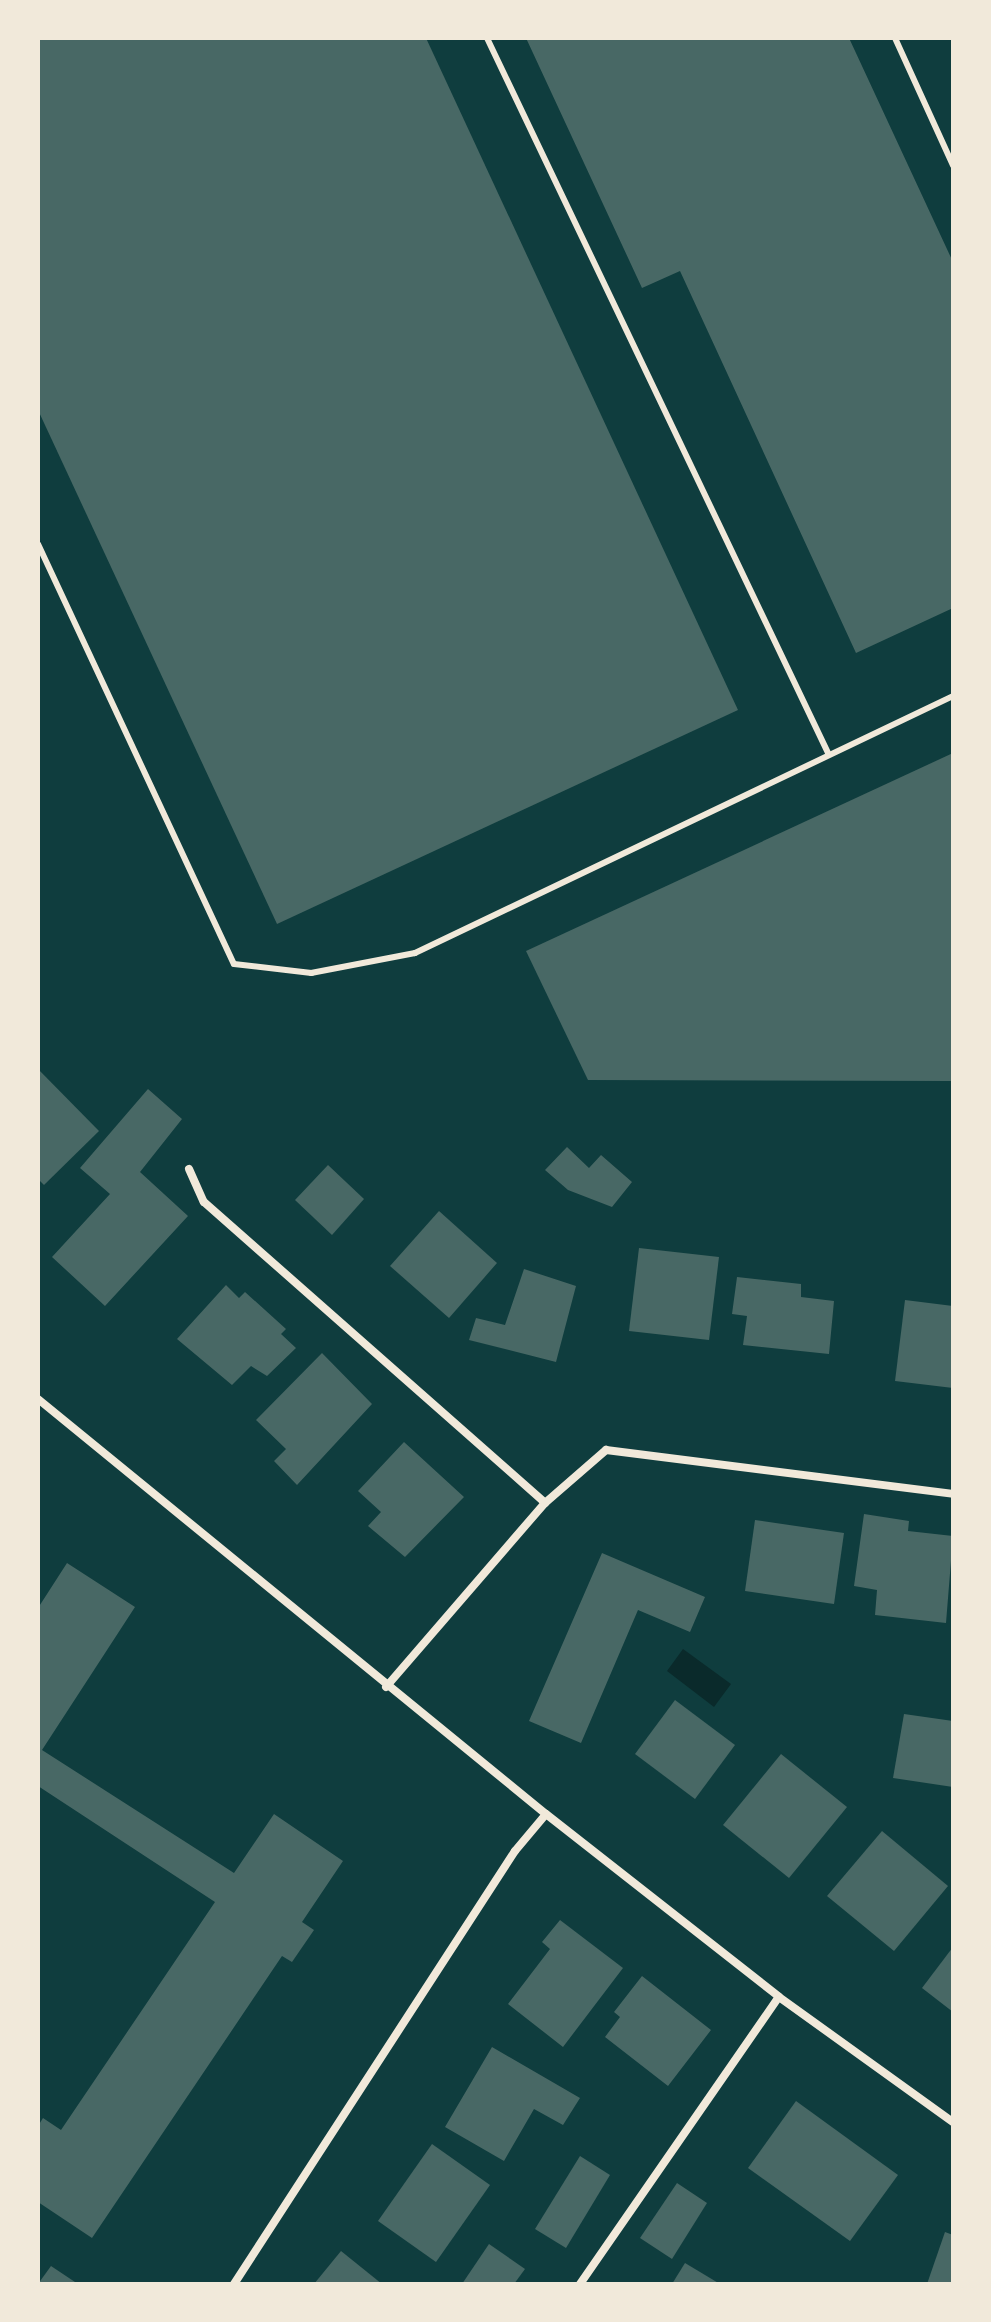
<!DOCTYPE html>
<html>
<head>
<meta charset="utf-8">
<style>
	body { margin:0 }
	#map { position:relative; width:991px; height:2322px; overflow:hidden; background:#0f3d3e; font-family:Barlow,sans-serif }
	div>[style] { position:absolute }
	.water>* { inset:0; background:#0a2a2b }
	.building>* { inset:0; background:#486865 }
	.service>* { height:6px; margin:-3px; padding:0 3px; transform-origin:3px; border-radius:3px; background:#f1e9da }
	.minor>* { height:8px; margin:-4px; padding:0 4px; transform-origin:4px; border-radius:4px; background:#f1e9da }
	span { translate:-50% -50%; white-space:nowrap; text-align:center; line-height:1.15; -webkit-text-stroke:7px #f1e9da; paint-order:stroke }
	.frame { position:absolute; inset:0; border:40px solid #f1e9da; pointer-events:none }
</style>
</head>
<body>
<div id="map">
	<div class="water">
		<div style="clip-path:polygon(683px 1649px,731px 1684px,714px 1707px,667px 1671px)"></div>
	</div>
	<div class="building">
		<div style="clip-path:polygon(38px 38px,426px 38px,738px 710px,277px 924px,38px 410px)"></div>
		<div style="clip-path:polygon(526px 38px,849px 38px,953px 262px,953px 608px,856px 653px,680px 271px,642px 288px)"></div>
		<div style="clip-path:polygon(953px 753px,953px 1081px,588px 1080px,526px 951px)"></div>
		<div style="clip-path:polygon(38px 1069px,99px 1131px,44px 1185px,38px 1179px)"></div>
		<div style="clip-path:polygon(148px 1089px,182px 1119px,140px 1172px,188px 1216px,105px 1306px,52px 1257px,110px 1194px,80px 1168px)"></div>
		<div style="clip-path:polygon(567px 1147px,589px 1168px,601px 1155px,632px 1182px,612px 1207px,568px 1190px,545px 1170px)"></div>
		<div style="clip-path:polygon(328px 1165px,364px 1199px,332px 1235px,295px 1200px)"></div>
		<div style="clip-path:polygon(439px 1211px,497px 1263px,449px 1318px,390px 1266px)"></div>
		<div style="clip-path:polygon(639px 1248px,719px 1257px,709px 1340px,629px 1331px)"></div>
		<div style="clip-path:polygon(524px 1269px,576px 1286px,556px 1362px,469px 1340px,476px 1318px,505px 1325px)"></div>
		<div style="clip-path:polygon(737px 1277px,801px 1284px,801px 1297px,834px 1301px,829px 1354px,743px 1345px,747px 1316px,732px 1314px)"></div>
		<div style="clip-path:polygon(226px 1285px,239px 1298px,245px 1292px,286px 1329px,281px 1334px,296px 1348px,267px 1376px,251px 1366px,232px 1385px,177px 1339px)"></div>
		<div style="clip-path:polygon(905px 1300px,953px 1306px,953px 1388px,895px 1381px)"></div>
		<div style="clip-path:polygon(322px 1353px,372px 1404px,297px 1485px,274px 1461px,286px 1449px,256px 1420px)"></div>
		<div style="clip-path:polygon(404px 1442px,464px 1497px,405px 1557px,368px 1526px,381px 1512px,358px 1491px)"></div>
		<div style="clip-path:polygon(864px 1514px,909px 1521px,908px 1531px,953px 1536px,946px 1623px,875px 1615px,877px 1590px,854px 1586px)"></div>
		<div style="clip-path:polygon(755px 1520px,844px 1533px,834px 1604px,745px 1591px)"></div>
		<div style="clip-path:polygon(602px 1553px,705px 1597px,690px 1632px,638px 1610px,581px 1743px,529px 1721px)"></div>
		<div style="clip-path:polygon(67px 1563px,135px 1607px,42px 1750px,234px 1873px,274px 1814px,343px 1861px,302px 1922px,314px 1930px,292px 1962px,282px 1956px,92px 2238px,38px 2202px,38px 2126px,43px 2118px,61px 2130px,215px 1902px,38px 1786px,38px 1608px)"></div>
		<div style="clip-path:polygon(675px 1700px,735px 1745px,695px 1799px,635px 1754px)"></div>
		<div style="clip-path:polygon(904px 1714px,953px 1721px,953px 1787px,893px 1778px)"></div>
		<div style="clip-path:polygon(781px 1754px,847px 1807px,789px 1878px,723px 1825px)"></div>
		<div style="clip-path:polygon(882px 1831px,948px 1886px,894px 1951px,827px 1896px)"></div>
		<div style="clip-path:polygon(560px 1920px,623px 1968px,563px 2047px,508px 2004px,550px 1949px,542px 1942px)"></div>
		<div style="clip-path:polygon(953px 1947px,953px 2012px,922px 1988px)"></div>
		<div style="clip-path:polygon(642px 1976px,711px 2030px,668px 2086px,605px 2037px,620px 2017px,614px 2012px)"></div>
		<div style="clip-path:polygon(492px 2047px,580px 2098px,563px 2125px,534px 2109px,504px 2161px,445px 2127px)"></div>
		<div style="clip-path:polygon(796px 2101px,898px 2175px,850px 2241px,748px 2168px)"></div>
		<div style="clip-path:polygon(432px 2144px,490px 2185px,436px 2262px,378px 2221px)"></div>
		<div style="clip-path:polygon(580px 2156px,610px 2175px,566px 2248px,535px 2229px)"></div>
		<div style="clip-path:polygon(677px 2183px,707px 2203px,672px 2259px,640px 2238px)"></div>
		<div style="clip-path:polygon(945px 2232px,953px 2235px,953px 2284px,927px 2284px)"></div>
		<div style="clip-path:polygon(489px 2244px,525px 2269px,514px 2284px,462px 2284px)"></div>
		<div style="clip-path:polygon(341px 2251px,382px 2284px,314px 2284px)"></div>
		<div style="clip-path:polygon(685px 2263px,720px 2284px,672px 2284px)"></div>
		<div style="clip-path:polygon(51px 2266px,78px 2284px,38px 2284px)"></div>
	</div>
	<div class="service">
		<div style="left:487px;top:38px;width:794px;rotate:64.5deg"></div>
		<div style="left:895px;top:38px;width:140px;rotate:65.5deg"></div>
		<div style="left:38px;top:544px;width:463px;rotate:65deg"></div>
		<div style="left:234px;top:964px;width:78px;rotate:6.7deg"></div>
		<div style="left:311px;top:973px;width:106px;rotate:-10.9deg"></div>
		<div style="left:415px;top:953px;width:596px;rotate:-25.53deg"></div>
	</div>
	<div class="minor">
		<div style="left:189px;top:1169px;width:36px;rotate:66deg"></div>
		<div style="left:204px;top:1202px;width:455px;rotate:41.4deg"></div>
		<div style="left:38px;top:1399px;width:656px;rotate:39.25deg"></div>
		<div style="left:546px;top:1814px;width:296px;rotate:38.1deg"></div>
		<div style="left:779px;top:1997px;width:214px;rotate:35.7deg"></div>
		<div style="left:386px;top:1687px;width:243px;rotate:-49.2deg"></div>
		<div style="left:545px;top:1503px;width:81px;rotate:-41deg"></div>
		<div style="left:606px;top:1450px;width:350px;rotate:7.2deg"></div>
		<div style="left:234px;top:2284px;width:516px;rotate:-57.02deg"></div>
		<div style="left:515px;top:1851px;width:48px;rotate:-50deg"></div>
		<div style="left:580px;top:2284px;width:349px;rotate:-55.3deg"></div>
	</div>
	<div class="frame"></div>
</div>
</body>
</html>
